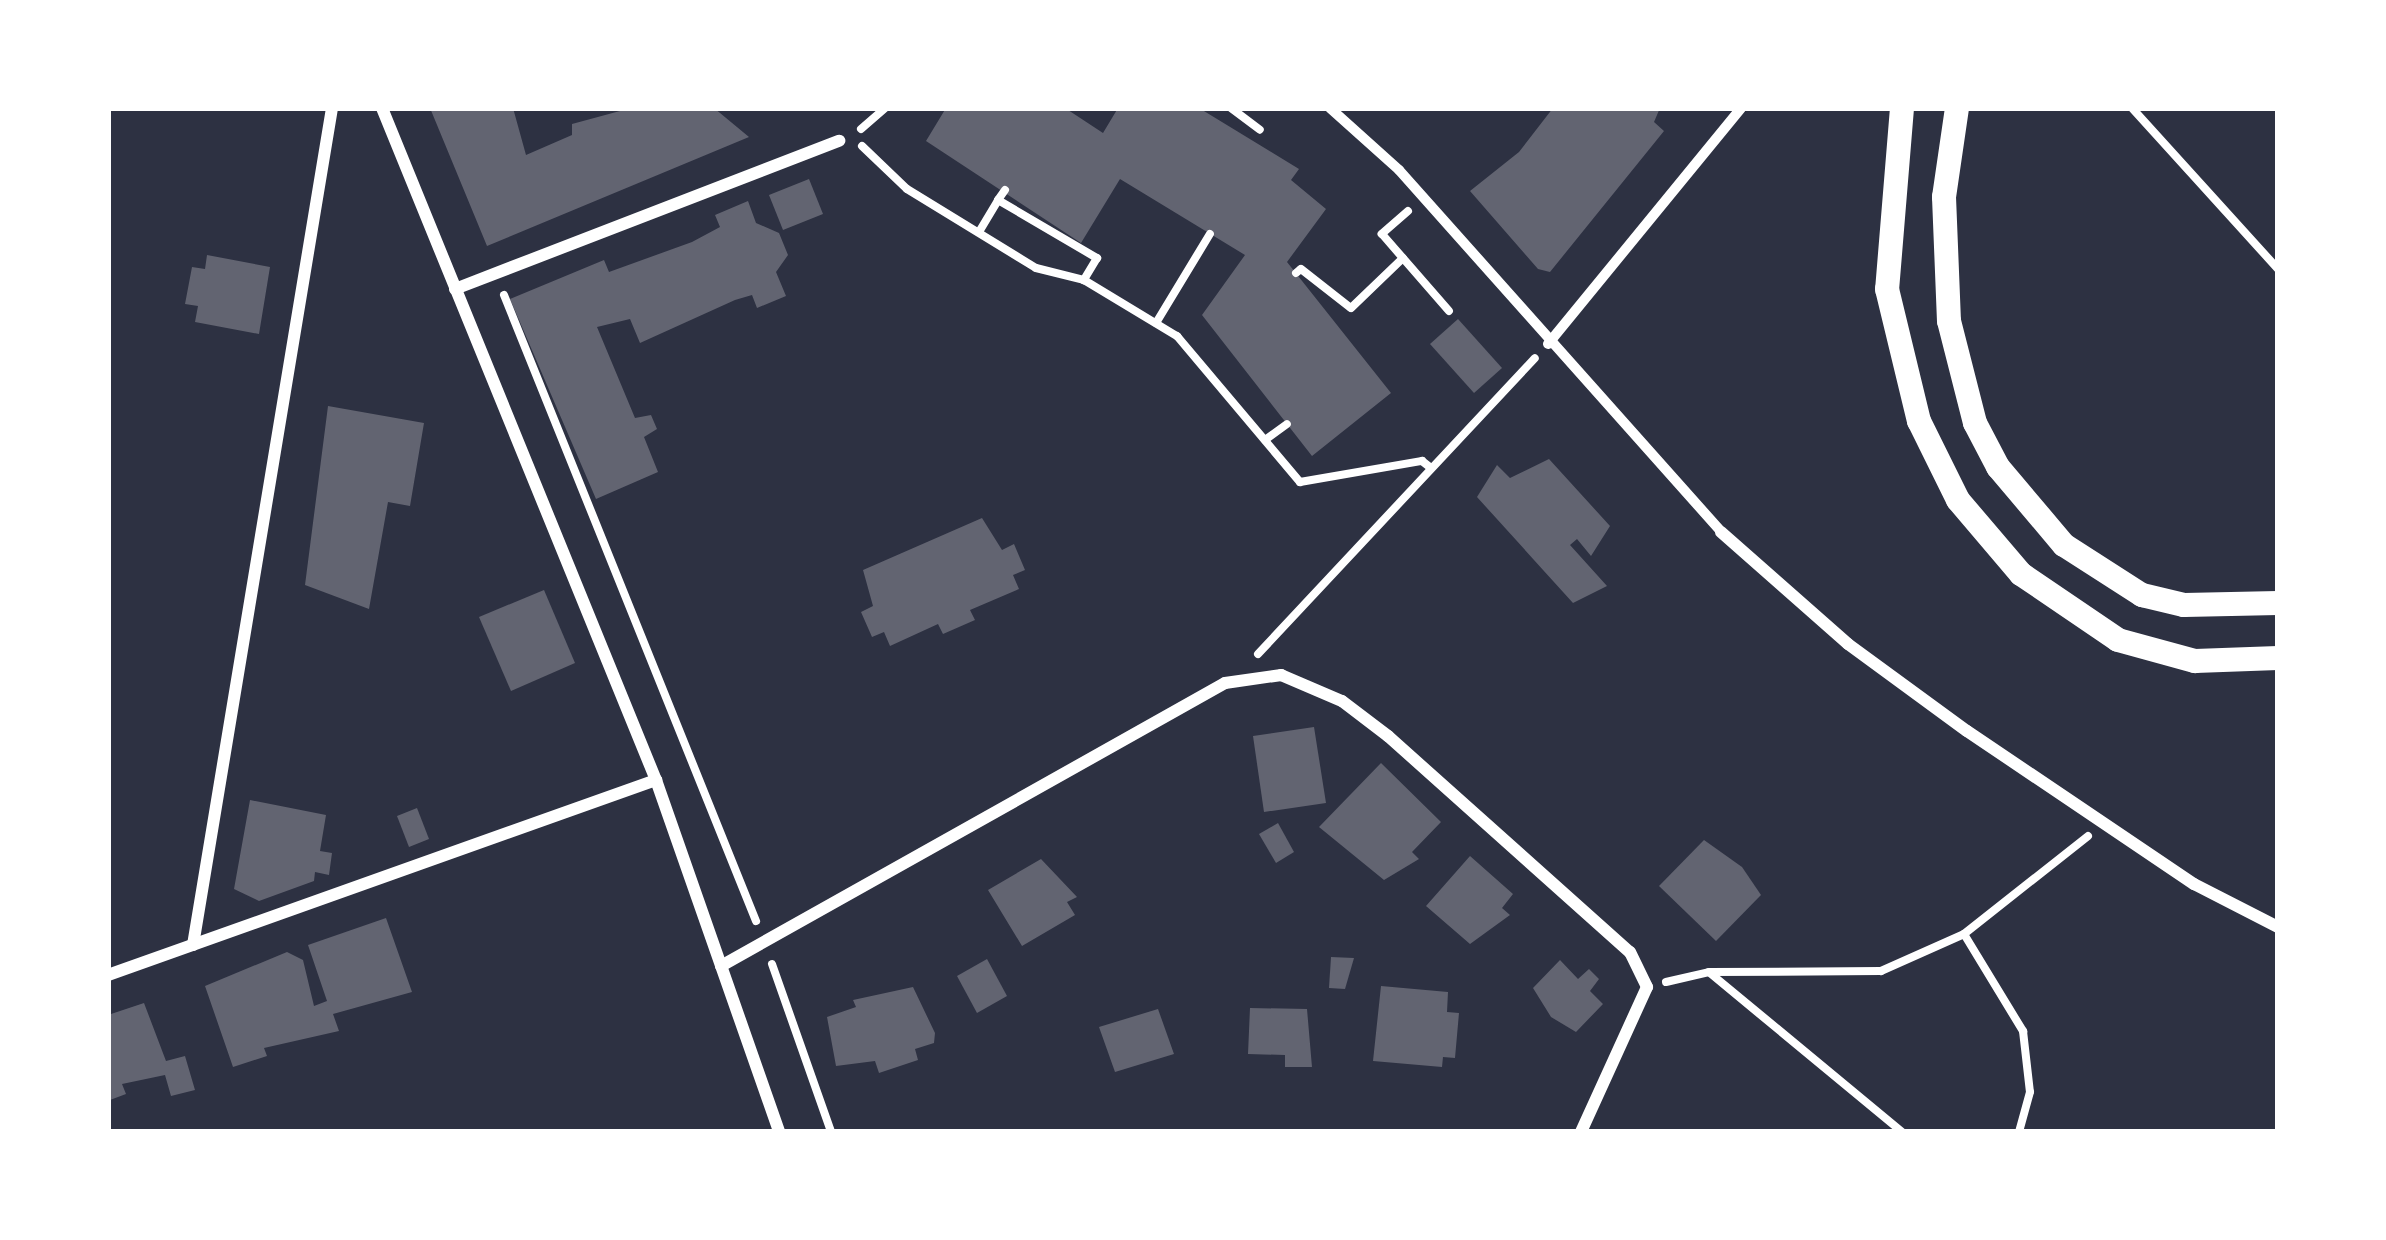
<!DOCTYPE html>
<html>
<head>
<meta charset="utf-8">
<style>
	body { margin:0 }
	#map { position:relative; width:2386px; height:1240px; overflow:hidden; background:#2d3142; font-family:"Crimson Pro",serif }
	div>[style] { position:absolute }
	.building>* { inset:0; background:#626471 }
	.path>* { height:8px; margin:-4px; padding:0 4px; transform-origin:4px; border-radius:4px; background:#fff }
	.pedestrian>* { height:10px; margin:-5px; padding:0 5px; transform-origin:5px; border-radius:5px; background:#fff }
	.minor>* { height:12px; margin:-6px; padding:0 6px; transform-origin:6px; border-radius:6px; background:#fff }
	.secondary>* { height:24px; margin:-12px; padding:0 12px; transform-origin:12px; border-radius:12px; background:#fff }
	span { translate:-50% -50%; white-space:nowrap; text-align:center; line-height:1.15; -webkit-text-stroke:9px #fff; paint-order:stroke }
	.frame { position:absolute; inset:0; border:111px solid #fff; pointer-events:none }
</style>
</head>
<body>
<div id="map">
	<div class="building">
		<div style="clip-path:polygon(430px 108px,513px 108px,526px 155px,572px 135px,572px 124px,631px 108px,714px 108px,749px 137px,487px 246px)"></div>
		<div style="clip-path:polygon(946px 108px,1065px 108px,1103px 133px,1118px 108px,1199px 108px,1299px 169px,1291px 180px,1326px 209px,1287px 262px,1391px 393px,1312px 456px,1202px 315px,1245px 255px,1120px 179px,1081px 243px,926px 141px)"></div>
		<div style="clip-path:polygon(1553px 108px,1660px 108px,1654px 122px,1664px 131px,1550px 272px,1538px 269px,1470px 191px,1519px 152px)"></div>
		<div style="clip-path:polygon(809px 179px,823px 214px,783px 230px,769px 195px)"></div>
		<div style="clip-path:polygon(748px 201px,756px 223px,779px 233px,788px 255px,776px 272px,786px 296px,757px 308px,752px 295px,735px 300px,640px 343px,630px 319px,597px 327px,635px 418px,651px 415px,657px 429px,644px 437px,658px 472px,596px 499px,510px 299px,604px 260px,609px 272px,692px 242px,720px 227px,715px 215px)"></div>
		<div style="clip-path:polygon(207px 255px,270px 267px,259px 334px,195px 322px,198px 306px,185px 304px,192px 267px,205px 269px)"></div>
		<div style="clip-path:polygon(1458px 319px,1502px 368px,1474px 393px,1430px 344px)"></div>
		<div style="clip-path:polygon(328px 406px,424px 423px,410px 506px,388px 502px,369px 609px,305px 585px)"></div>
		<div style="clip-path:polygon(1549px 459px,1610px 526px,1591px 556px,1577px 539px,1570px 545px,1607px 586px,1573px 603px,1477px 497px,1497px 465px,1510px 478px)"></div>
		<div style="clip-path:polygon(982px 518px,1002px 550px,1014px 544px,1025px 570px,1013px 575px,1019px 589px,970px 610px,975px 620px,943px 634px,938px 624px,890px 646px,884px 632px,872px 637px,861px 612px,873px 606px,863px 570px)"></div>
		<div style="clip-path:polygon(544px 590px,575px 663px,511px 691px,479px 617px)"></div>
		<div style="clip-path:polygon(1314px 727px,1326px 803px,1264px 812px,1253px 736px)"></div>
		<div style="clip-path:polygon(1381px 763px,1441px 822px,1412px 852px,1419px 859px,1384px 880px,1319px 827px)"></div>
		<div style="clip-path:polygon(250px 800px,326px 815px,320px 851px,332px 853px,329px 875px,315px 872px,314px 881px,259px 901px,234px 889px)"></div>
		<div style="clip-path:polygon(417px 808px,429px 839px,409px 847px,397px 816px)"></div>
		<div style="clip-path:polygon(1278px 823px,1294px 852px,1276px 863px,1259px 834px)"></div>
		<div style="clip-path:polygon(1704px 840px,1742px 867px,1761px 895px,1716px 941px,1659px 886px)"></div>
		<div style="clip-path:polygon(1470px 856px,1513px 894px,1502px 908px,1510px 915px,1470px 944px,1426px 906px)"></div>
		<div style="clip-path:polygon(1041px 859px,1077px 897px,1067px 902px,1075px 915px,1022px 946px,988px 890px)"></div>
		<div style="clip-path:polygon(386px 918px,412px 992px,333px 1014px,339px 1031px,264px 1048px,267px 1056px,233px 1067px,205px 986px,287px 952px,303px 960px,314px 1006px,327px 1001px,308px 945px)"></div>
		<div style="clip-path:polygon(1331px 957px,1354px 958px,1345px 989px,1329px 988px)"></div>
		<div style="clip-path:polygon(987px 959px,1007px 996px,977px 1013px,957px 976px)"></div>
		<div style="clip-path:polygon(1560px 960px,1578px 979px,1589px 969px,1599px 979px,1590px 991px,1603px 1004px,1576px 1032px,1551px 1017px,1533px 988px)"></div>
		<div style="clip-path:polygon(1381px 986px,1448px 992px,1447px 1012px,1459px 1013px,1455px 1058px,1443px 1057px,1442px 1067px,1373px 1061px)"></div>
		<div style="clip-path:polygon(913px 987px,935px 1033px,934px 1043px,915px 1049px,918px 1060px,879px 1073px,875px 1061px,836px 1066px,827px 1017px,856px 1007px,853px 1000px)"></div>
		<div style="clip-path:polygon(144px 1003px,166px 1061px,185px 1056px,195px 1090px,171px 1096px,165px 1075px,122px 1084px,126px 1094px,110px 1100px,108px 1015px)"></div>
		<div style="clip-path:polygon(1250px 1008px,1307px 1009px,1312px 1067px,1285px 1067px,1285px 1055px,1248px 1054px)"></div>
		<div style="clip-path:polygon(1158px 1009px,1174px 1054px,1115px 1072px,1099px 1027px)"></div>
	</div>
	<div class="path">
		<div style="left:1231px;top:108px;width:36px;rotate:37deg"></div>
		<div style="left:2132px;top:108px;width:217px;rotate:47.8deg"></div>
		<div style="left:861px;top:129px;width:32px;rotate:-41deg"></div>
		<div style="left:862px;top:146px;width:62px;rotate:43.7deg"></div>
		<div style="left:907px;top:189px;width:151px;rotate:31.5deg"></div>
		<div style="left:1036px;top:268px;width:49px;rotate:14deg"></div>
		<div style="left:1084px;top:280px;width:109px;rotate:31.1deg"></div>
		<div style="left:1177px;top:336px;width:191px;rotate:49.9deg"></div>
		<div style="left:1300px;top:482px;width:124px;rotate:-9.8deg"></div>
		<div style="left:1422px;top:461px;width:11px;rotate:38deg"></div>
		<div style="left:1005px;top:190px;width:12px;rotate:125deg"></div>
		<div style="left:998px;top:200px;width:115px;rotate:30.4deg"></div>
		<div style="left:1097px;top:258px;width:26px;rotate:121deg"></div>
		<div style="left:1408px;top:211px;width:35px;rotate:139deg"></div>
		<div style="left:1382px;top:234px;width:102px;rotate:49deg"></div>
		<div style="left:979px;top:232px;width:37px;rotate:-59deg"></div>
		<div style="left:1296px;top:273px;width:6px;rotate:-39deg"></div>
		<div style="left:1301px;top:269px;width:63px;rotate:38deg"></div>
		<div style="left:1351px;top:308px;width:72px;rotate:-43.9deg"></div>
		<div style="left:504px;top:295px;width:675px;rotate:68.07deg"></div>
		<div style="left:1156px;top:323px;width:104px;rotate:-58.8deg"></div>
		<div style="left:1265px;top:440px;width:27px;rotate:-36deg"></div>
		<div style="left:1258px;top:654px;width:405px;rotate:-46.9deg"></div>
		<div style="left:1964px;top:934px;width:114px;rotate:58.7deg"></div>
		<div style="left:2023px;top:1031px;width:61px;rotate:83.5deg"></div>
		<div style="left:2030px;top:1092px;width:41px;rotate:105.4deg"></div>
		<div style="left:772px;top:964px;width:178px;rotate:70.6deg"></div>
		<div style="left:1710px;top:973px;width:249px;rotate:39.6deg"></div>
		<div style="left:1666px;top:982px;width:44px;rotate:-13.1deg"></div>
		<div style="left:1709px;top:972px;width:172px;rotate:-0.3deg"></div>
		<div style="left:1881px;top:971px;width:91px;rotate:-24deg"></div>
		<div style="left:1964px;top:934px;width:158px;rotate:-38.3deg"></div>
	</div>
	<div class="pedestrian">
		<div style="left:1330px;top:108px;width:93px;rotate:41.9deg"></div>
		<div style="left:1399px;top:170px;width:484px;rotate:48.3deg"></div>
		<div style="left:1548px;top:344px;width:305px;rotate:-50.7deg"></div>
	</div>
	<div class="minor">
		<div style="left:382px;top:108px;width:726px;rotate:67.82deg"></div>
		<div style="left:656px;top:780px;width:373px;rotate:70.7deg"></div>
		<div style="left:455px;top:289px;width:412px;rotate:-21.1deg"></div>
		<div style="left:1721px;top:532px;width:169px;rotate:41.4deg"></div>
		<div style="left:1848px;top:644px;width:147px;rotate:36.2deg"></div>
		<div style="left:1967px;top:731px;width:274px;rotate:34deg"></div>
		<div style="left:2194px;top:884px;width:94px;rotate:27.1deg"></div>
		<div style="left:193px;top:945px;width:848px;rotate:-80.57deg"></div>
		<div style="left:721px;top:966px;width:578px;rotate:-29.31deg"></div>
		<div style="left:1225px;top:683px;width:57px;rotate:-8.1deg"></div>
		<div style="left:1281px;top:675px;width:66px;rotate:23.1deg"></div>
		<div style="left:1342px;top:701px;width:58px;rotate:37.3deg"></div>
		<div style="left:1388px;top:736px;width:324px;rotate:41.8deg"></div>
		<div style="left:1630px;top:952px;width:39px;rotate:64deg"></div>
		<div style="left:1647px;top:987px;width:159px;rotate:114.5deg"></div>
		<div style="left:108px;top:975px;width:582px;rotate:-19.59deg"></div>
	</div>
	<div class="secondary">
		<div style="left:1902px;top:108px;width:182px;rotate:94.7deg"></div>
		<div style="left:1887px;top:289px;width:136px;rotate:76.4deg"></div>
		<div style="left:1919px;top:421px;width:88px;rotate:63.7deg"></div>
		<div style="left:1958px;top:500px;width:97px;rotate:49.6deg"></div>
		<div style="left:2021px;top:574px;width:117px;rotate:34.2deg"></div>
		<div style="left:2118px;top:640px;width:80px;rotate:15.3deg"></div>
		<div style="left:2195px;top:661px;width:83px;rotate:-2.1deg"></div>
		<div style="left:1957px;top:108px;width:90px;rotate:98.3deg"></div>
		<div style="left:1944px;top:197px;width:124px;rotate:87.7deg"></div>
		<div style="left:1949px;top:321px;width:105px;rotate:75.7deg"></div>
		<div style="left:1975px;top:423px;width:50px;rotate:62.4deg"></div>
		<div style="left:1998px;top:467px;width:102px;rotate:49.8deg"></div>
		<div style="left:2064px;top:545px;width:93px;rotate:32.7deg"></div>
		<div style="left:2142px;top:595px;width:43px;rotate:13.4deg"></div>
		<div style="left:2184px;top:605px;width:94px;rotate:-1.2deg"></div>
	</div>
	<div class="frame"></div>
</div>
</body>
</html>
